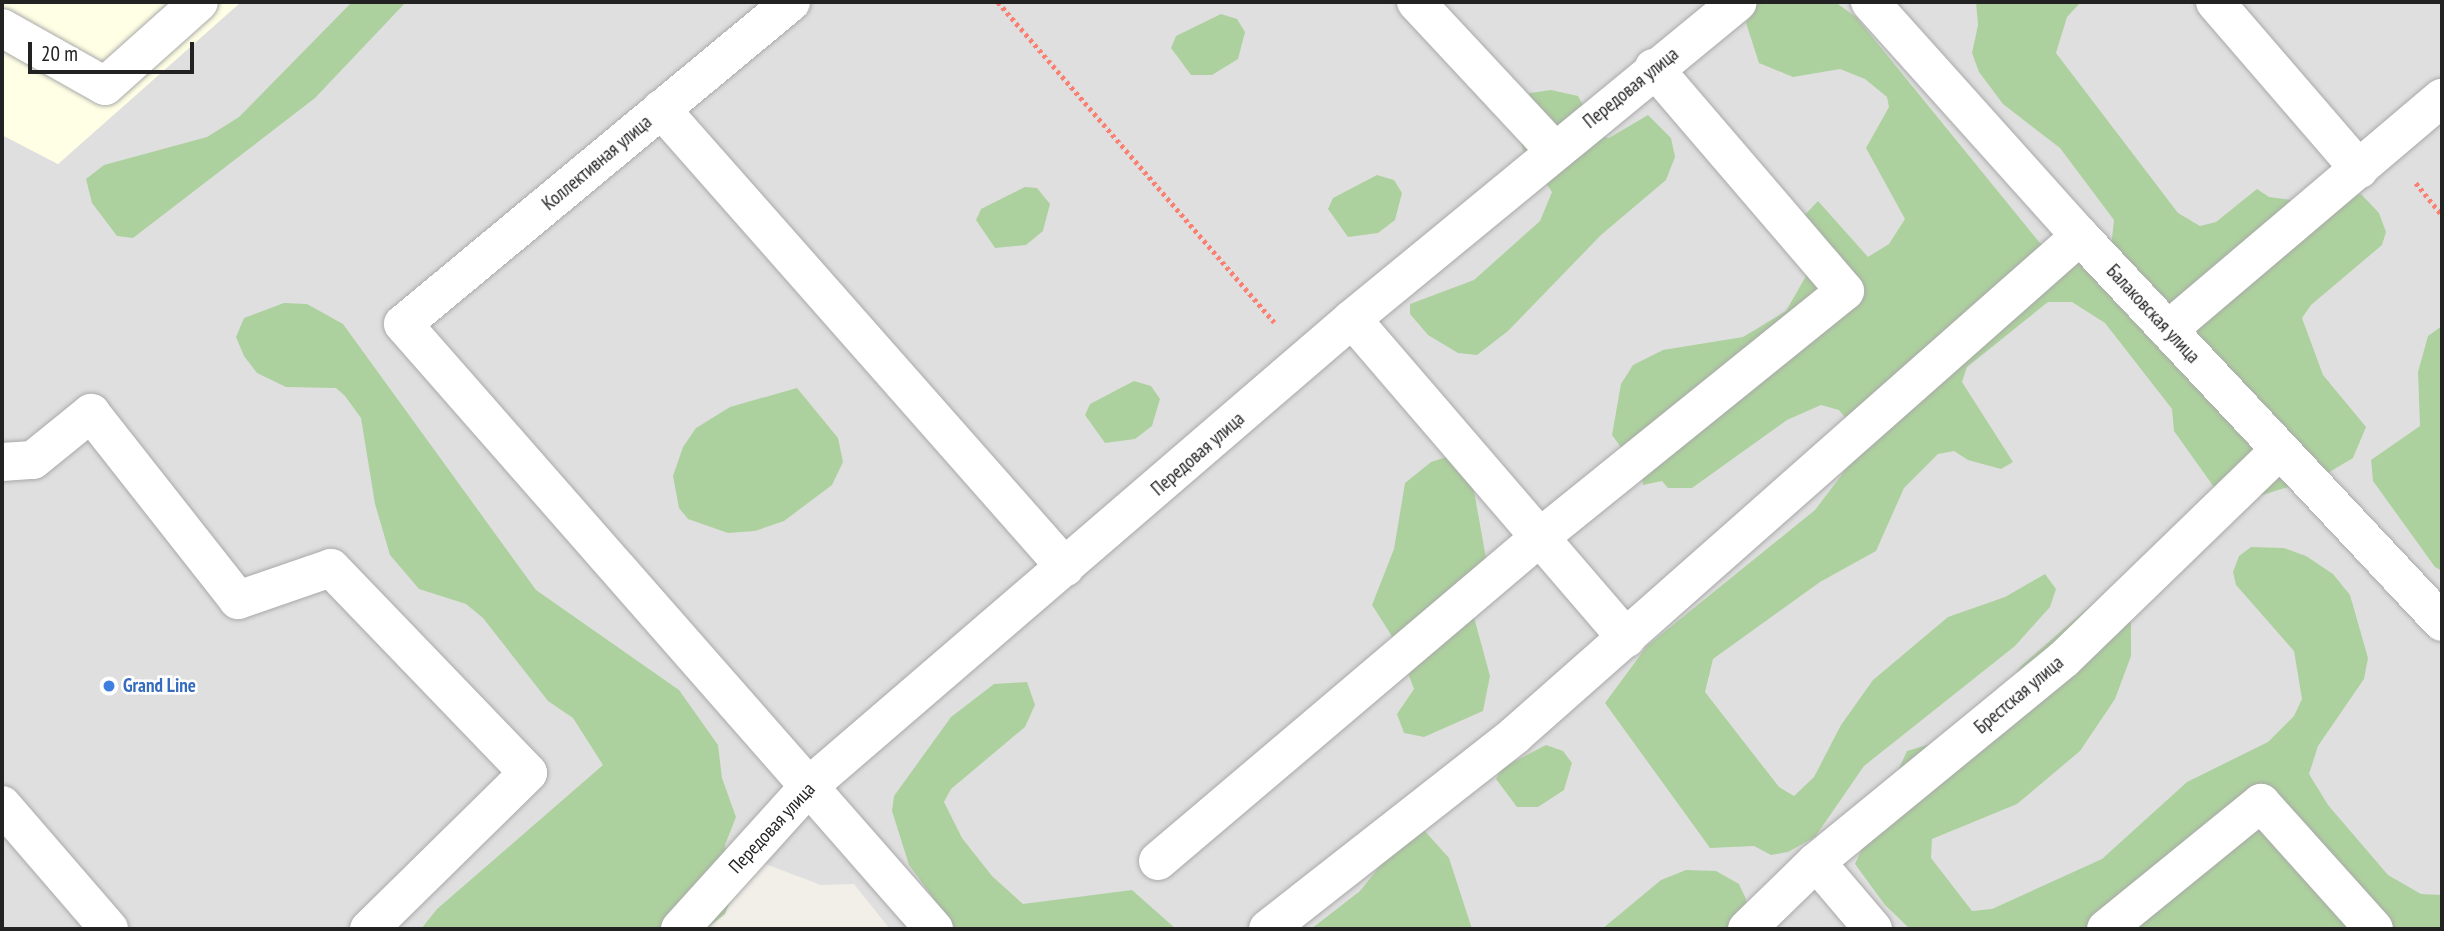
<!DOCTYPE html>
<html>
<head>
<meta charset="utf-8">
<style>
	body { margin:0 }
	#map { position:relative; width:2444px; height:931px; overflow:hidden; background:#f2efe9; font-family:"PT Sans Narrow",sans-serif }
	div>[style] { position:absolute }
	.residential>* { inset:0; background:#e0dfdf }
	.education>* { inset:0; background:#ffffe5 }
	.forest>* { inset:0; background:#add19e }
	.path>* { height:4.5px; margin-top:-2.25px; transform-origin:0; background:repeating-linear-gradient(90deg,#fa8072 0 3.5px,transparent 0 7px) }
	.roads { filter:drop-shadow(0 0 2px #a9a9a9) drop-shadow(0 0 2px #a9a9a9) }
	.minor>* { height:38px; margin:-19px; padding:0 19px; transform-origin:19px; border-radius:19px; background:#fff }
	.dots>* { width:19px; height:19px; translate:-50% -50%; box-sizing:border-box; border:4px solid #fff; border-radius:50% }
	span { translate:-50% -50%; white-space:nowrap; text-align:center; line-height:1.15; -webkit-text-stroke:5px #fff; paint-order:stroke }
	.street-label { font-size:19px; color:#222 }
	.shop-label { font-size:19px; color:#366cbe; font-weight:700 }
	.left { translate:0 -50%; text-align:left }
	.frame { position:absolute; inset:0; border:4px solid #222; pointer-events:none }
	.scale { position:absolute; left:28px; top:42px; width:166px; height:32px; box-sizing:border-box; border:4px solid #222; border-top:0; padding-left:9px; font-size:21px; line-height:24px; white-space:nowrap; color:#222; -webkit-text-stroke:5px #fff; paint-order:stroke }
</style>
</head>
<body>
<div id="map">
	<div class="residential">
		<div style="clip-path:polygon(241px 2px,2442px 2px,2442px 929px,890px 929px,854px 884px,821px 885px,702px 840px,604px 929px,2px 929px,2px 135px,58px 164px)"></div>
	</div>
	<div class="education">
		<div style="clip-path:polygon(2px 2px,241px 2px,58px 164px,2px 135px)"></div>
	</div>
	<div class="forest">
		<div style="clip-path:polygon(352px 2px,406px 2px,315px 98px,133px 238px,117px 236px,92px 203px,86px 179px,104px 165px,207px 137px,239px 117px)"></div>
		<div style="clip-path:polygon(1756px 2px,1835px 2px,1856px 17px,2040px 243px,2090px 267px,2111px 248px,2114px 220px,2060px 148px,2003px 104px,1979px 72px,1972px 53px,1978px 25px,1976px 2px,2081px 2px,2067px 17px,2056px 53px,2178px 213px,2200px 226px,2216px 222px,2257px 189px,2269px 197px,2291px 200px,2361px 194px,2379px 213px,2386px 232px,2382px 245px,2311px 305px,2302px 318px,2323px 375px,2366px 427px,2353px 458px,2321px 477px,2246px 500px,2221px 497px,2174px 431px,2172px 409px,2105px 323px,2072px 302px,2048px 302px,1967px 367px,1962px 382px,2013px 462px,2001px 469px,1968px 460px,1954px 451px,1938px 454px,1904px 488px,1876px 551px,1820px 582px,1713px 659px,1705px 692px,1779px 787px,1794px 796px,1814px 777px,1841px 725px,1873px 680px,1948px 617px,2005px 597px,2045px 574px,2056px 589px,2050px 607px,2015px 646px,1864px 766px,1815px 837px,1788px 852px,1771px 855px,1754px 846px,1710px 848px,1605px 703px,1647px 646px,1815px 510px,1850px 464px,1858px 434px,1839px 410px,1821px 405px,1787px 420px,1692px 488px,1668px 488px,1662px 481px,1643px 485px,1642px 476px,1612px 435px,1621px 384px,1633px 365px,1663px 350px,1743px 337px,1786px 311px,1810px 269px,1799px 221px,1818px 201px,1868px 257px,1889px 244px,1905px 219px,1866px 148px,1889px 107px,1887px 97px,1865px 79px,1840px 69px,1793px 77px,1759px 63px,1746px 23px)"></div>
		<div style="clip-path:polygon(1221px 14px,1237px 19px,1245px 32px,1238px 59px,1212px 75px,1191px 75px,1171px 48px,1176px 36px)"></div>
		<div style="clip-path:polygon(1551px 90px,1578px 96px,1600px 136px,1609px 138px,1648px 115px,1671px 138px,1675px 157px,1666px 180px,1601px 235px,1508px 331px,1477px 355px,1458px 353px,1428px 335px,1410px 314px,1410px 304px,1474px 280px,1540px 221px,1552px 192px,1523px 150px,1515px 122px,1519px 106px,1530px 93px)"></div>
		<div style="clip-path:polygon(1377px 175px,1394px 180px,1402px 193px,1395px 220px,1378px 233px,1348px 237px,1328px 209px,1333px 198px)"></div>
		<div style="clip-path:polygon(1025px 187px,1037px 188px,1050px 204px,1043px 231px,1026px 245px,995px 248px,976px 220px,981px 209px)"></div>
		<div style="clip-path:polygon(284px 303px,307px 304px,343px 324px,536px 590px,679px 690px,718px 745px,722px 778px,736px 817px,725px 845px,731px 900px,725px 914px,706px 929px,421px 929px,437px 909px,603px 765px,573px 718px,548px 701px,483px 618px,466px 604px,419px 589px,390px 555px,375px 504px,361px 418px,345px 396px,336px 388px,286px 387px,257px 373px,244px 356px,236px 337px,244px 318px)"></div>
		<div style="clip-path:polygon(2442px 326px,2442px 571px,2435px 567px,2373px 481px,2371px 460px,2420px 426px,2418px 372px,2428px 336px)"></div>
		<div style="clip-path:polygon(1134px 381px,1151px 386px,1160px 399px,1152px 426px,1135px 439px,1105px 443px,1085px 415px,1090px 404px)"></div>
		<div style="clip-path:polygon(797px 388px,838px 438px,843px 462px,832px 485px,784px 521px,755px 531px,728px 533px,688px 519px,679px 508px,673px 476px,683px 447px,696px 428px,730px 407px)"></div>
		<div style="clip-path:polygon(1455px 454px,1472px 480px,1488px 569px,1472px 610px,1490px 676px,1483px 711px,1424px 737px,1404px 733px,1397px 714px,1414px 689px,1397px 644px,1372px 605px,1394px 549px,1405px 483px,1431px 462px)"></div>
		<div style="clip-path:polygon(2251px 547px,2284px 548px,2306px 556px,2333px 574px,2350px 595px,2368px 658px,2364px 679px,2318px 746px,2309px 774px,2328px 805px,2388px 875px,2421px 894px,2442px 895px,2442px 929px,1910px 929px,1885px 905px,1855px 864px,1907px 751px,1963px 734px,1992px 706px,2021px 666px,2104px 594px,2124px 602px,2131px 623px,2131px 656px,2115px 699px,2080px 751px,2017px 804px,1932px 839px,1931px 858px,1972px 911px,1992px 909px,2102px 859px,2187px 782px,2268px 742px,2294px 716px,2302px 699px,2294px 651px,2236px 585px,2233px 572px,2239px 556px)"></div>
		<div style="clip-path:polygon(1027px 682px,1035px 705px,1025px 727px,951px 789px,944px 802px,962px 838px,992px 876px,1023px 904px,1132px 890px,1176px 929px,956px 929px,909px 865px,892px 811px,894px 796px,951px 717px,994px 684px)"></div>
		<div style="clip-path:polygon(1546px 745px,1563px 751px,1572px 763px,1564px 790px,1538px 807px,1517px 807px,1496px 779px,1502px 768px)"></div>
		<div style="clip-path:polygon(1423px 829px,1449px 858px,1472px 929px,1311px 929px,1360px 891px,1395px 847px)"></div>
		<div style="clip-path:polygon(1686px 870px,1716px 871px,1739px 884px,1746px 899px,1748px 929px,1602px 929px,1661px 880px)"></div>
	</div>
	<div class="path">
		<div style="left:998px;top:2px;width:423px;rotate:49.2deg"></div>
		<div style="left:2416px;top:183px;width:41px;rotate:50.9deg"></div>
	</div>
	<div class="roads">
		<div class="minor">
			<div style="left:791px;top:2px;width:504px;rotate:140.31deg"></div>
			<div style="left:403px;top:324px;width:805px;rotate:48.73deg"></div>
			<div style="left:1416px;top:2px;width:204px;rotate:47deg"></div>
			<div style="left:1870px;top:2px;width:314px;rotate:48.1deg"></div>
			<div style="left:2080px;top:236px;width:529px;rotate:46.84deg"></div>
			<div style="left:2215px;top:2px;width:221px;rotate:49.2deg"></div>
			<div style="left:2px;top:28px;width:118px;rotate:29.4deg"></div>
			<div style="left:105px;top:86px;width:126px;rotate:-41.8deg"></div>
			<div style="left:661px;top:109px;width:611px;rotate:48.58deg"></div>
			<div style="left:1352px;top:319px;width:421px;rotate:49.3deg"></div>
			<div style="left:2168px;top:330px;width:359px;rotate:-40.3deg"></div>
			<div style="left:2px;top:462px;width:31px;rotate:-4deg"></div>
			<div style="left:33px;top:460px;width:75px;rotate:-39deg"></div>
			<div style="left:91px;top:413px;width:238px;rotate:51.8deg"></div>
			<div style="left:238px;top:600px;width:98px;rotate:-19deg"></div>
			<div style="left:331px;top:568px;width:284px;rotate:46.1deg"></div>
			<div style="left:528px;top:773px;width:223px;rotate:135.5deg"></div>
			<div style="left:2px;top:805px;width:164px;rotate:49.2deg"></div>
			<div style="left:1158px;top:861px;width:499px;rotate:-40.3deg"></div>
			<div style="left:1539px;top:538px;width:393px;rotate:-38.9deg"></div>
			<div style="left:1845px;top:291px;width:294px;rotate:-130.6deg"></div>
			<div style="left:1816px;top:862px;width:88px;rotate:49.6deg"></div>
			<div style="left:680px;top:929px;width:193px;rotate:-47.9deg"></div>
			<div style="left:809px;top:786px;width:716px;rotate:-40.7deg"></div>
			<div style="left:1352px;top:319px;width:499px;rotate:-39.4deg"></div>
			<div style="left:1268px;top:929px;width:314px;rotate:-38.1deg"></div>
			<div style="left:1515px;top:735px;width:754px;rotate:-41.45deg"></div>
			<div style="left:1747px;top:929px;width:96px;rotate:-44.2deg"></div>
			<div style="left:1816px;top:862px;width:320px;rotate:-39.3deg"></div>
			<div style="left:2064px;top:659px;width:301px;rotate:-44.1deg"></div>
			<div style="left:2106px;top:929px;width:200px;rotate:-39.1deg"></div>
			<div style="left:2261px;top:803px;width:169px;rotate:48.1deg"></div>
		</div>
	</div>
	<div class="dots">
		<div style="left:109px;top:686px;background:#3f7fe0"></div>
	</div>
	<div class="street-label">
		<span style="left:1631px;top:88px;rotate:-39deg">Передовая улица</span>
		<span style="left:597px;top:163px;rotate:-40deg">Коллективная улица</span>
		<span style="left:2153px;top:314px;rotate:47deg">Балаковская улица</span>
		<span style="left:1198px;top:454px;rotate:-41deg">Передовая улица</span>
		<span style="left:2019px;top:695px;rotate:-40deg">Брестская улица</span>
		<span style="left:772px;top:828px;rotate:-47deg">Передовая улица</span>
	</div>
	<div class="shop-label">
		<span class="left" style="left:123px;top:686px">Grand Line</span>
	</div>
	<div class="frame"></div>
	<div class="scale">20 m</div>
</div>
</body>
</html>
